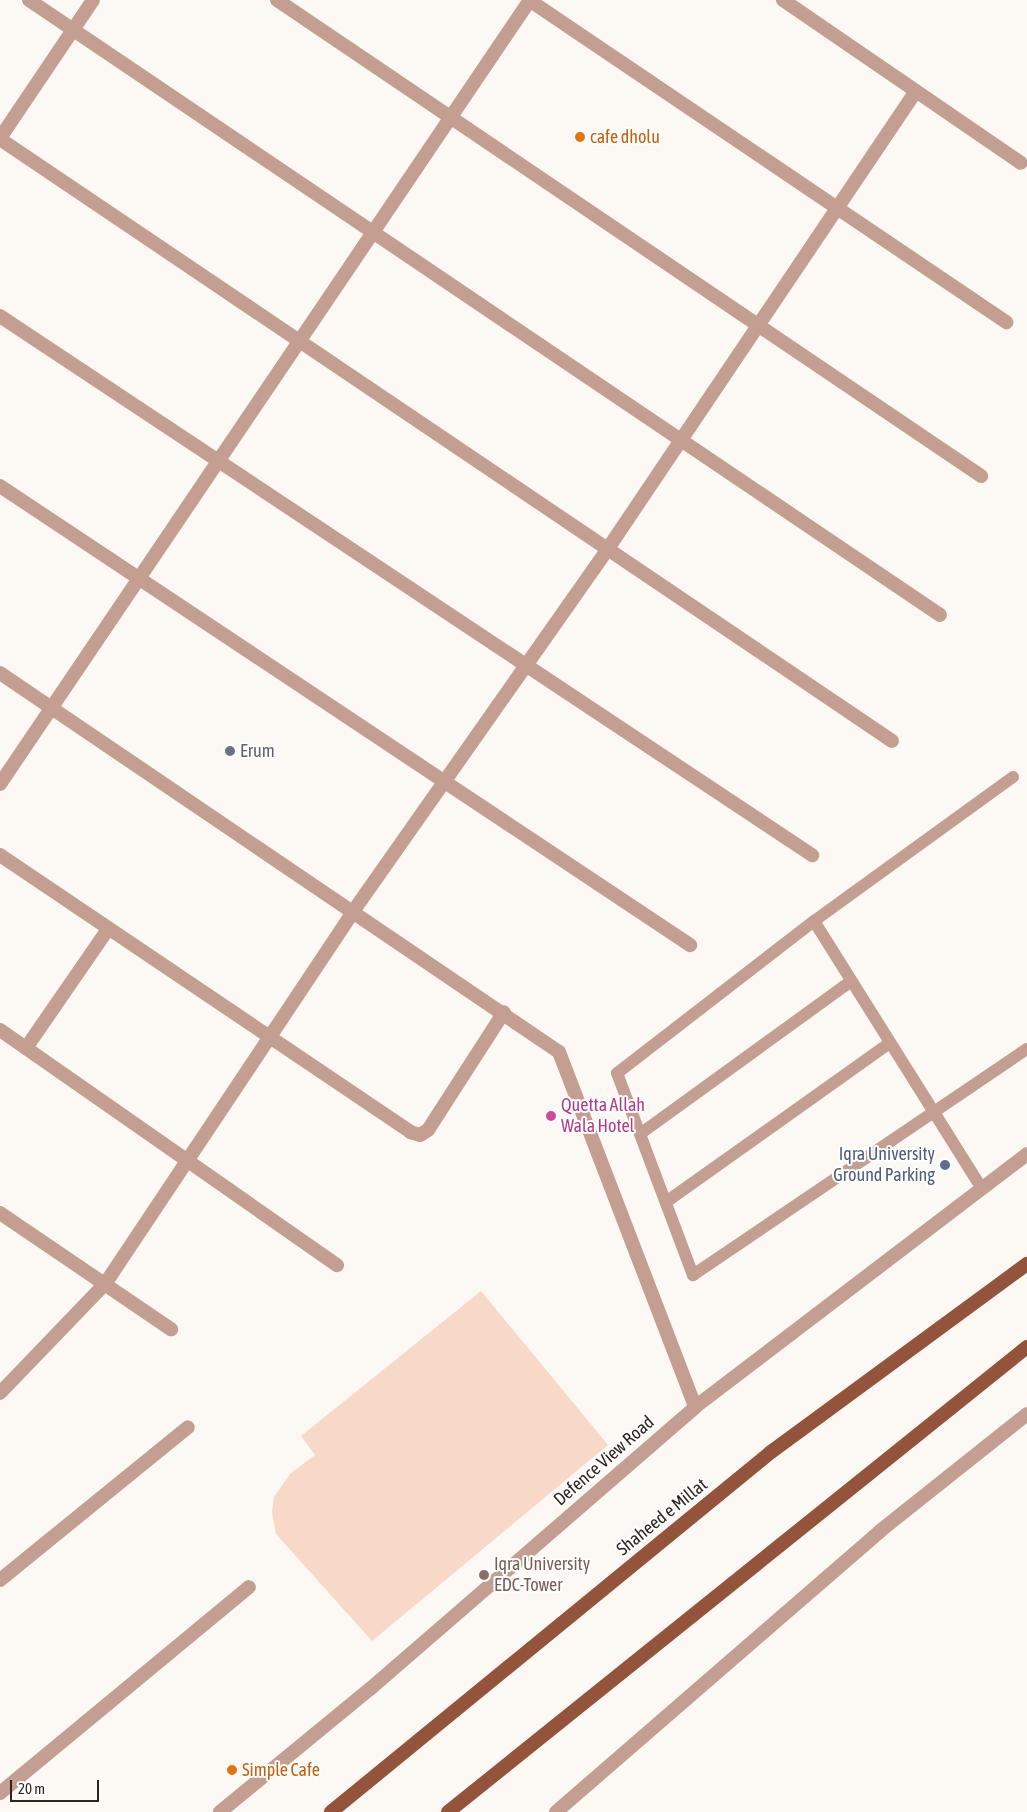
<!DOCTYPE html>
<html>
<head>
<meta charset="utf-8">
<style>
	body { margin:0 }
	#map { position:relative; width:1027px; height:1812px; overflow:hidden; background:#fcf8f4; font-family:"Asap Condensed",sans-serif }
	div>[style] { position:absolute }
	.building>* { inset:0; background:#f8d8c6 }
	.service>* { height:12px; margin:-6px; padding:0 6px; transform-origin:6px; border-radius:6px; background:#c49f91 }
	.minor>* { height:14px; margin:-7px; padding:0 7px; transform-origin:7px; border-radius:7px; background:#c49f91 }
	.primary>* { height:14px; margin:-7px; padding:0 7px; transform-origin:7px; border-radius:7px; background:#93543b }
	.dots>* { width:14px; height:14px; translate:-50% -50%; box-sizing:border-box; border:2px solid #fff; border-radius:50% }
	span { translate:-50% -50%; white-space:nowrap; text-align:center; line-height:1.15; -webkit-text-stroke:4px #fff; paint-order:stroke }
	.food-label { font-size:18px; color:#c56008 }
	.left { translate:0 -50%; text-align:left }
	.worship-label { font-size:18px; color:#5b616d }
	.hotel-label { font-size:18px; color:#b23c85 }
	.service-label { font-size:18px; color:#4e5e75 }
	.right { translate:-100% -50%; text-align:right }
	.street-label { font-size:18px; color:#2e261e }
	.education-label { font-size:18px; color:#785e54 }
	.scale { position:absolute; left:10px; top:1780px; width:89px; height:22px; box-sizing:border-box; border:2px solid #2e261e; border-top:0; padding-left:6px; font-size:15px; line-height:18px; white-space:nowrap; color:#2e261e; -webkit-text-stroke:4px #fff; paint-order:stroke }
</style>
</head>
<body>
<div id="map">
	<div class="building">
		<div style="clip-path:polygon(481px 1291px,608px 1445px,372px 1641px,276px 1534px,272px 1512px,274px 1497px,290px 1474px,315px 1455px,301px 1436px)"></div>
	</div>
	<div class="service">
		<div style="left:1013px;top:777px;width:246px;rotate:144.1deg"></div>
		<div style="left:814px;top:921px;width:249px;rotate:142.3deg"></div>
		<div style="left:617px;top:1073px;width:216px;rotate:69.4deg"></div>
		<div style="left:693px;top:1275px;width:403px;rotate:-34.1deg"></div>
		<div style="left:814px;top:921px;width:314px;rotate:57.9deg"></div>
		<div style="left:640px;top:1134px;width:261px;rotate:-35.9deg"></div>
		<div style="left:666px;top:1202px;width:275px;rotate:-35.4deg"></div>
	</div>
	<div class="minor">
		<div style="left:29px;top:0;width:1099px;rotate:34.02deg"></div>
		<div style="left:277px;top:0;width:850px;rotate:34.06deg"></div>
		<div style="left:529px;top:0;width:576px;rotate:34.02deg"></div>
		<div style="left:783px;top:0;width:288px;rotate:34.4deg"></div>
		<div style="left:0;top:138px;width:166px;rotate:-56deg"></div>
		<div style="left:0;top:139px;width:1076px;rotate:34.01deg"></div>
		<div style="left:0;top:316px;width:975px;rotate:33.58deg"></div>
		<div style="left:0;top:486px;width:829px;rotate:33.63deg"></div>
		<div style="left:0;top:673px;width:675px;rotate:34.14deg"></div>
		<div style="left:559px;top:1052px;width:380px;rotate:69deg"></div>
		<div style="left:0;top:784px;width:946px;rotate:-55.94deg"></div>
		<div style="left:0;top:855px;width:495px;rotate:34deg"></div>
		<div style="left:410px;top:1132px;width:10px;rotate:17deg"></div>
		<div style="left:420px;top:1135px;width:9px;rotate:-32deg"></div>
		<div style="left:428px;top:1130px;width:140px;rotate:-57.2deg"></div>
		<div style="left:0;top:1030px;width:411px;rotate:34.9deg"></div>
		<div style="left:26px;top:1048px;width:145px;rotate:-55.4deg"></div>
		<div style="left:0;top:1213px;width:207px;rotate:34.2deg"></div>
		<div style="left:0;top:1393px;width:151px;rotate:-46.1deg"></div>
		<div style="left:105px;top:1284px;width:446px;rotate:-56.3deg"></div>
		<div style="left:352px;top:913px;width:444px;rotate:-54.9deg"></div>
		<div style="left:607px;top:550px;width:553px;rotate:-56.05deg"></div>
		<div style="left:0;top:1580px;width:242px;rotate:-39.1deg"></div>
		<div style="left:0;top:1793px;width:323px;rotate:-39.6deg"></div>
		<div style="left:220px;top:1812px;width:194px;rotate:-39.4deg"></div>
		<div style="left:370px;top:1689px;width:430px;rotate:-40.9deg"></div>
		<div style="left:695px;top:1407px;width:417px;rotate:-37.3deg"></div>
		<div style="left:556px;top:1812px;width:429px;rotate:-40.9deg"></div>
		<div style="left:880px;top:1531px;width:188px;rotate:-38.5deg"></div>
	</div>
	<div class="primary">
		<div style="left:331px;top:1812px;width:569px;rotate:-39.29deg"></div>
		<div style="left:771px;top:1452px;width:318px;rotate:-36.3deg"></div>
		<div style="left:448px;top:1812px;width:743px;rotate:-38.77deg"></div>
	</div>
	<div class="dots">
		<div style="left:580px;top:137px;background:#e8710a"></div>
		<div style="left:230px;top:751px;background:#6b7280"></div>
		<div style="left:551px;top:1116px;background:#d1479c"></div>
		<div style="left:945px;top:1165px;background:#5c6f8a"></div>
		<div style="left:484px;top:1575px;background:#8d6e63"></div>
		<div style="left:232px;top:1770px;background:#e8710a"></div>
	</div>
	<div class="food-label">
		<span class="left" style="left:590px;top:137px">cafe dholu</span>
		<span class="left" style="left:242px;top:1770px">Simple Cafe</span>
	</div>
	<div class="worship-label">
		<span class="left" style="left:240px;top:751px">Erum</span>
	</div>
	<div class="hotel-label">
		<span class="left" style="left:561px;top:1116px">Quetta Allah<br>Wala Hotel</span>
	</div>
	<div class="service-label">
		<span class="right" style="left:935px;top:1165px">Iqra University<br>Ground Parking</span>
	</div>
	<div class="street-label">
		<span style="left:604px;top:1461px;rotate:-41deg">Defence View Road</span>
		<span style="left:662px;top:1517px;rotate:-39deg">Shaheed e Millat</span>
	</div>
	<div class="education-label">
		<span class="left" style="left:494px;top:1575px">Iqra University<br>EDC-Tower</span>
	</div>
	<div class="scale">20 m</div>
</div>
</body>
</html>
